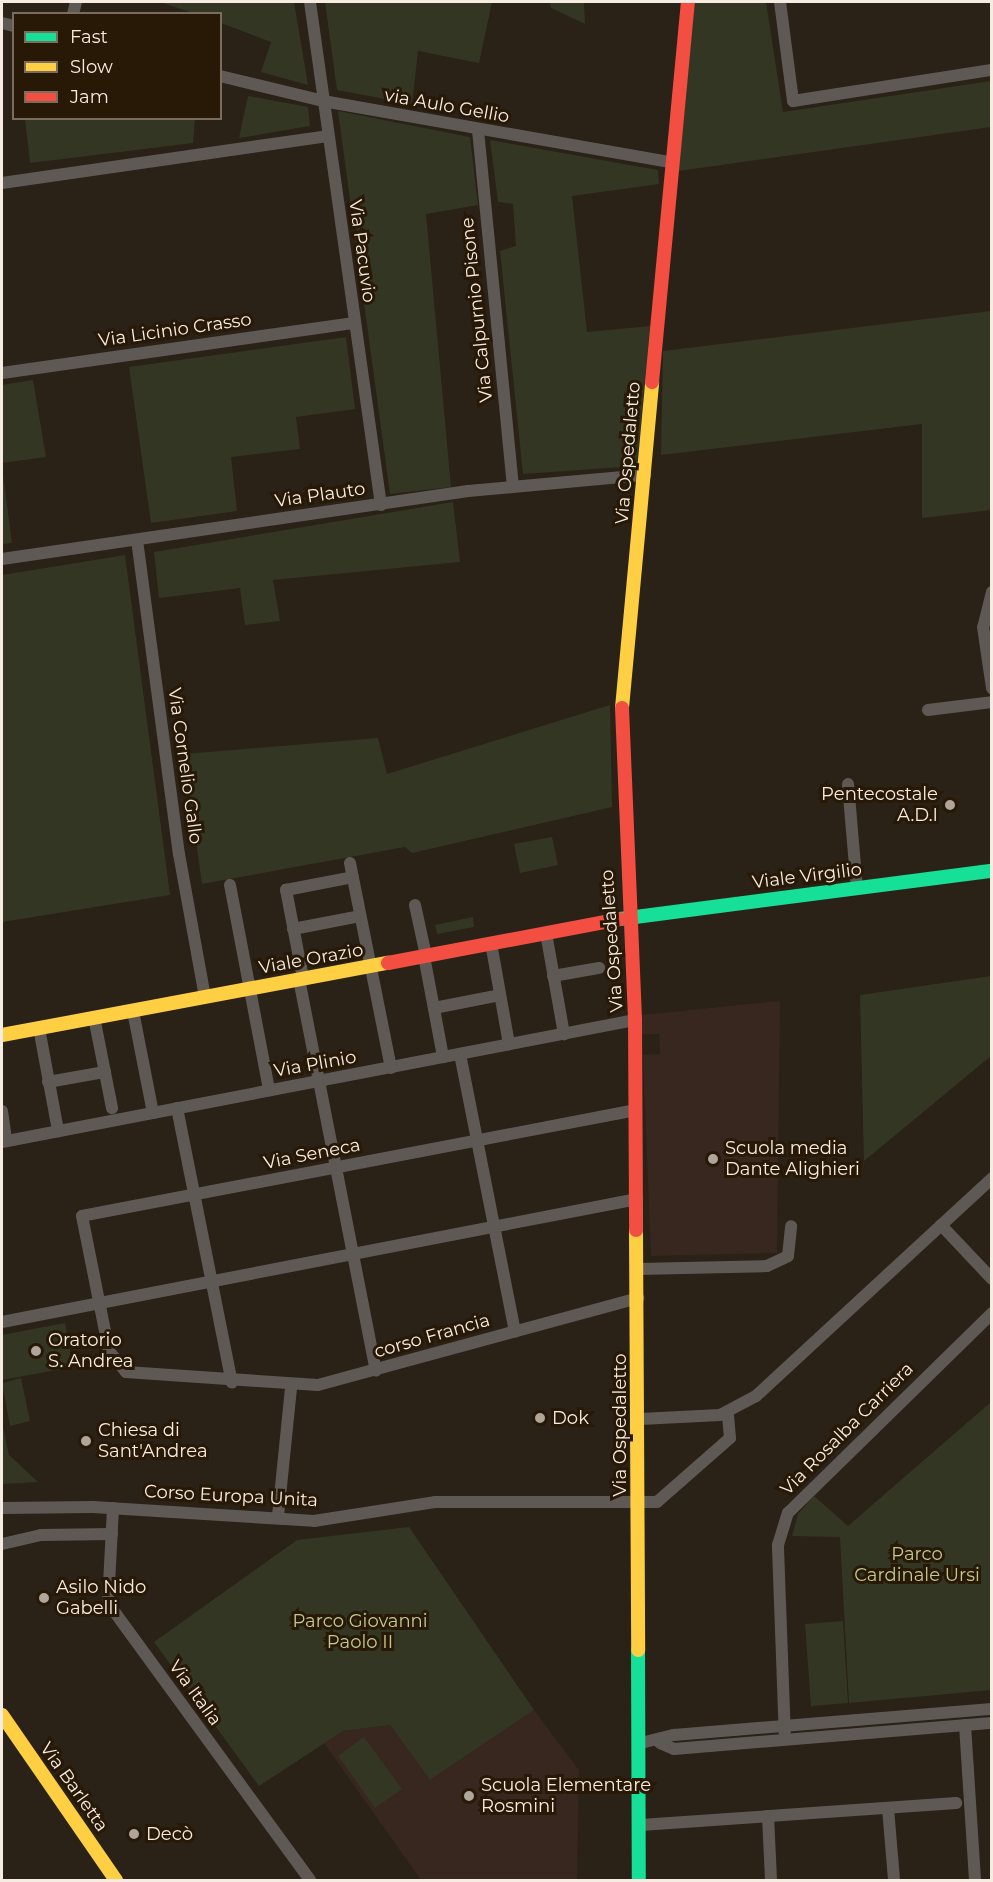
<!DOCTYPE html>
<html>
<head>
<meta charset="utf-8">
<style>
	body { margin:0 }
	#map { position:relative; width:993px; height:1882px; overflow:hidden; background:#2a2117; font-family:Montserrat,sans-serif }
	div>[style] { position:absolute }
	.education>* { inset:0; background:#37271f }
	.green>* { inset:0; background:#343624 }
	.street>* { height:12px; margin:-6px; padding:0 6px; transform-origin:6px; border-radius:6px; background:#5f5956 }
	.fast>* { height:14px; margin:-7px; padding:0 7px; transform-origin:7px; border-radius:7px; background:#16e098 }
	.slow>* { height:14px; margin:-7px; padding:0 7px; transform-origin:7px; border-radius:7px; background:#ffcf43 }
	.jam>* { height:14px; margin:-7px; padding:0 7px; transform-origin:7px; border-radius:7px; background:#f24e42 }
	.dots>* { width:16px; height:16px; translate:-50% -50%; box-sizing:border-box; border:3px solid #281806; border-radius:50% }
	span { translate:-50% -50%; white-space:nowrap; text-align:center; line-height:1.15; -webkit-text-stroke:6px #281806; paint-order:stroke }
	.street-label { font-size:18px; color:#f7ece1 }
	.poi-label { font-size:18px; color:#f7ece1 }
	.right { translate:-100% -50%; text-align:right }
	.left { translate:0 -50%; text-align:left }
	.park-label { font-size:18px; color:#c1c991 }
	.frame { position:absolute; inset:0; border:3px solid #f7ece1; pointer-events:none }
	.legend { position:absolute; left:12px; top:12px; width:210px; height:108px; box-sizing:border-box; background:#281806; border:2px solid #7b6d5e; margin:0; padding:8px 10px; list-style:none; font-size:18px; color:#f7ece1 }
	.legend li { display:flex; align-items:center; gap:12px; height:30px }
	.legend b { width:30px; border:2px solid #7b6d5e }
</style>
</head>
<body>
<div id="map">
	<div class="education">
		<div style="clip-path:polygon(780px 1001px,777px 1253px,651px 1256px,643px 1055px,660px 1054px,659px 1034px,642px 1034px,642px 1015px)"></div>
		<div style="clip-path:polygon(534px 1710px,579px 1770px,577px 1880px,421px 1880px,324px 1743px,343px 1731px,390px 1725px,430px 1780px)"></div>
	</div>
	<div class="green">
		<div style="clip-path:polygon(160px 2px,294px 2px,308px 85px,261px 72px,271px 42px,221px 23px,220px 14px,193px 13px)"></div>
		<div style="clip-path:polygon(325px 2px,492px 2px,479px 63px,418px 51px,412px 104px,337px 90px)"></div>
		<div style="clip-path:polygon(550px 2px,584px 2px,585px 24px,551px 8px)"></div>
		<div style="clip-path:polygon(695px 2px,766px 2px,783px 112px,991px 81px,991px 127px,678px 171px)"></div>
		<div style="clip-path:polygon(248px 96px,308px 107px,310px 126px,239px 138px)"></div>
		<div style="clip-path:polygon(338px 111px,470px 137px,478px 205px,426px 214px,451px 487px,390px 494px)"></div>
		<div style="clip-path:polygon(25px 119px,25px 118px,195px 119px,193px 143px,30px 163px)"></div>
		<div style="clip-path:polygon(490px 140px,658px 170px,659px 184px,572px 196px,587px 332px,650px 326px,637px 466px,523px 474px,500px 251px,516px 246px,513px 204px,498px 202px)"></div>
		<div style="clip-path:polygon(991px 311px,991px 510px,922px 518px,922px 424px,661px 455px,663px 351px)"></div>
		<div style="clip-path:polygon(346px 337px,355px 409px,296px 417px,300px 449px,231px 457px,237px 511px,151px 523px,129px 367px)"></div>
		<div style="clip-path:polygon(33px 380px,46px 457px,2px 463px,2px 385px)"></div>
		<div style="clip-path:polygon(2px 467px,12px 543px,2px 544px)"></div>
		<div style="clip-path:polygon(453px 502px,460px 562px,273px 580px,280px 621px,245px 625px,240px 588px,159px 598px,154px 552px)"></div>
		<div style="clip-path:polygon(125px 555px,170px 895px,2px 922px,2px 575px)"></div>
		<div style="clip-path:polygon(610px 705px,612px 807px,412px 853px,405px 847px,202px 884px,184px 754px,378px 738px,387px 774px)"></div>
		<div style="clip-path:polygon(552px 837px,558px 865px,520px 873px,514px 844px)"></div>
		<div style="clip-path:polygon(473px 917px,474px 927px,437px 934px,435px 925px)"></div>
		<div style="clip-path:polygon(991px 976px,991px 1056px,864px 1161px,860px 995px)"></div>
		<div style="clip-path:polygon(65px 1323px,73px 1367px,2px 1380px,2px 1335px)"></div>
		<div style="clip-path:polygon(21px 1378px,30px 1421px,10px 1426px,2px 1383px)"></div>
		<div style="clip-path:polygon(991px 1402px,991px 1690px,849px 1703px,840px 1537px,792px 1536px,798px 1514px,814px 1496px,848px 1526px)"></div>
		<div style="clip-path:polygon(2px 1422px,9px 1455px,38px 1482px,2px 1484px)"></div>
		<div style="clip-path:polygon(409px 1527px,534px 1710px,430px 1780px,390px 1725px,343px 1731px,259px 1786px,154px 1642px,297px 1540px)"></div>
		<div style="clip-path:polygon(843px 1621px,848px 1703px,811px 1706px,805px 1624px)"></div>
		<div style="clip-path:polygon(364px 1737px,402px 1789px,375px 1808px,338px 1756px)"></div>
	</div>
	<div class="street">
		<div style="left:310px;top:2px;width:508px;rotate:81.97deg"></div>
		<div style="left:780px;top:2px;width:100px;rotate:82.5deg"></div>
		<div style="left:793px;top:101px;width:201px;rotate:-8.9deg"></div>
		<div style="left:73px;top:14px;width:12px;rotate:-76deg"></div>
		<div style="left:2px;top:23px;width:12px;rotate:14deg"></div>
		<div style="left:220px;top:76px;width:106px;rotate:13.6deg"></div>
		<div style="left:323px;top:101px;width:351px;rotate:10deg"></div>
		<div style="left:478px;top:130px;width:358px;rotate:84.4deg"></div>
		<div style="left:2px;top:183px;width:329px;rotate:-8.2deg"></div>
		<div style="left:2px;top:373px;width:356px;rotate:-8.1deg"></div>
		<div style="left:137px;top:540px;width:317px;rotate:82.4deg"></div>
		<div style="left:179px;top:854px;width:145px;rotate:79.7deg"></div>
		<div style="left:2px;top:559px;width:471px;rotate:-8.3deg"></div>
		<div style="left:468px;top:491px;width:178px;rotate:-5.2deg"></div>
		<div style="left:992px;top:592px;width:36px;rotate:104deg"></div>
		<div style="left:983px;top:627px;width:62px;rotate:81.6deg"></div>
		<div style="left:928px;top:710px;width:64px;rotate:-7.1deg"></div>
		<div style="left:848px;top:784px;width:104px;rotate:85.1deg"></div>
		<div style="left:350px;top:863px;width:209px;rotate:78.7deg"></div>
		<div style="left:230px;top:885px;width:209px;rotate:79.2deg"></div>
		<div style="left:415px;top:905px;width:52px;rotate:77.8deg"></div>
		<div style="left:293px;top:929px;width:68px;rotate:-11deg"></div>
		<div style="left:546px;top:933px;width:103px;rotate:79.9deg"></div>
		<div style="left:491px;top:943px;width:103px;rotate:79.9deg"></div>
		<div style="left:424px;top:956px;width:103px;rotate:79.3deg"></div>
		<div style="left:553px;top:976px;width:47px;rotate:-9.9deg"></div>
		<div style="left:303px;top:978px;width:90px;rotate:-100.9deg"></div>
		<div style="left:286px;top:890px;width:68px;rotate:-11deg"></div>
		<div style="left:299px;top:979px;width:399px;rotate:78.9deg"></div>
		<div style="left:434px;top:1008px;width:67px;rotate:-11.1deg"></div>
		<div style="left:133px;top:1011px;width:104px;rotate:78.9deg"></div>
		<div style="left:94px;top:1017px;width:93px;rotate:78.8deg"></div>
		<div style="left:39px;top:1028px;width:105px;rotate:79.5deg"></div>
		<div style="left:460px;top:1054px;width:283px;rotate:78.8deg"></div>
		<div style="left:48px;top:1082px;width:58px;rotate:-10deg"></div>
		<div style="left:177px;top:1108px;width:280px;rotate:78.7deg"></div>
		<div style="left:636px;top:1110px;width:564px;rotate:169.17deg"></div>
		<div style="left:82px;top:1216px;width:138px;rotate:78.7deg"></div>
		<div style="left:109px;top:1351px;width:27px;rotate:51deg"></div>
		<div style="left:126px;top:1372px;width:192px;rotate:3.9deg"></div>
		<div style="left:318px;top:1385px;width:332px;rotate:-15.2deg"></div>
		<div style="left:2px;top:1111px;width:30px;rotate:82deg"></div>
		<div style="left:2px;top:1142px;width:645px;rotate:-10.91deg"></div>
		<div style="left:941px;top:1225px;width:74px;rotate:46.6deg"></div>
		<div style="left:638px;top:1269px;width:129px;rotate:-1.3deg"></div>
		<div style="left:767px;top:1266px;width:23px;rotate:-25deg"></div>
		<div style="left:788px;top:1256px;width:30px;rotate:-84deg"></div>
		<div style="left:2px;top:1322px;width:647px;rotate:-10.96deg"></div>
		<div style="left:640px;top:1419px;width:80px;rotate:-2.9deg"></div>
		<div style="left:720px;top:1415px;width:41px;rotate:-27.8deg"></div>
		<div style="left:756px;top:1396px;width:321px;rotate:-42.7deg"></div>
		<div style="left:2px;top:1508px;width:91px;rotate:-0.6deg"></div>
		<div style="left:93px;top:1507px;width:221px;rotate:3.6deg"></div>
		<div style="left:314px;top:1521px;width:122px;rotate:-8.9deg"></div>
		<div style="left:435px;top:1502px;width:222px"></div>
		<div style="left:657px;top:1502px;width:97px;rotate:-41.2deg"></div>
		<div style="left:730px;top:1438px;width:25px;rotate:-95deg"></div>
		<div style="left:113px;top:1508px;width:95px;rotate:93deg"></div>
		<div style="left:108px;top:1603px;width:343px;rotate:53.9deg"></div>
		<div style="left:278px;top:1516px;width:130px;rotate:-84.2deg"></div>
		<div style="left:2px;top:1544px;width:40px;rotate:-13deg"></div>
		<div style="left:41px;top:1535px;width:71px;rotate:-0.8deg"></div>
		<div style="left:965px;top:1725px;width:155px;rotate:86.3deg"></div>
		<div style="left:785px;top:1739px;width:194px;rotate:-92.1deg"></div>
		<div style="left:778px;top:1545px;width:34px;rotate:-73deg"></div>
		<div style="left:788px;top:1513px;width:286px;rotate:-44.4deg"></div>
		<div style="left:641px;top:1743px;width:34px;rotate:-14deg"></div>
		<div style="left:674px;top:1735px;width:319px;rotate:-4.7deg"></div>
		<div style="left:660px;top:1743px;width:15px;rotate:23deg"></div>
		<div style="left:674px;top:1749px;width:319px;rotate:-4.7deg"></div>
		<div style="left:888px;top:1808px;width:72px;rotate:85.2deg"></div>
		<div style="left:768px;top:1816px;width:64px;rotate:87.3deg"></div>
		<div style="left:641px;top:1825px;width:316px;rotate:-4deg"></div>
	</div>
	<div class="fast">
		<div style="left:620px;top:919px;width:375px;rotate:-7.4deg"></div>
		<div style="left:638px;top:1650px;width:230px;rotate:89.8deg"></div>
	</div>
	<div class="slow">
		<div style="left:622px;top:708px;width:327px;rotate:-84.7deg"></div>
		<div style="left:2px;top:1035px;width:393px;rotate:-10.6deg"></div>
		<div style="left:636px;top:1230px;width:420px;rotate:89.7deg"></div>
		<div style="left:2px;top:1715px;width:201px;rotate:55.4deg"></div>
	</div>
	<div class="jam">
		<div style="left:652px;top:382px;width:382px;rotate:-84.6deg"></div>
		<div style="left:622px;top:708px;width:312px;rotate:87.6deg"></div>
		<div style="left:635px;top:1020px;width:210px;rotate:89.7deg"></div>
		<div style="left:388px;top:963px;width:236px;rotate:-10.7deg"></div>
	</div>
	<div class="dots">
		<div style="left:950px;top:805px;background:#afa59a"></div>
		<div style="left:713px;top:1159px;background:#afa59a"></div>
		<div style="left:36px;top:1351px;background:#afa59a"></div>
		<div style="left:540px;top:1418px;background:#afa59a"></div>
		<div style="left:86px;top:1441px;background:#afa59a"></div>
		<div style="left:44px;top:1598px;background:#afa59a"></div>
		<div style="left:469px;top:1796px;background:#afa59a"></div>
		<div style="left:134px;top:1834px;background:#afa59a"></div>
	</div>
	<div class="street-label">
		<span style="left:447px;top:106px;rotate:10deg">via Aulo Gellio</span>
		<span style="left:362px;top:251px;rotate:82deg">Via Pacuvio</span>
		<span style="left:477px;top:310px;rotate:-96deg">Via Calpurnio Pisone</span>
		<span style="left:175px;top:330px;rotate:-8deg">Via Licinio Crasso</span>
		<span style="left:628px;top:453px;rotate:-85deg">Via Ospedaletto</span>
		<span style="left:320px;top:495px;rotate:-8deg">Via Plauto</span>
		<span style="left:185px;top:766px;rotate:82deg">Via Cornelio Gallo</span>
		<span style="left:807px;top:876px;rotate:-7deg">Viale Virgilio</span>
		<span style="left:612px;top:941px;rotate:-94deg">Via Ospedaletto</span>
		<span style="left:311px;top:959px;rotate:-10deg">Viale Orazio</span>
		<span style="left:315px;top:1064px;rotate:-10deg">Via Plinio</span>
		<span style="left:312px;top:1154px;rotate:-11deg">Via Seneca</span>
		<span style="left:432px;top:1336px;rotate:-16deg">corso Francia</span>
		<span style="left:620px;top:1425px;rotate:-90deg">Via Ospedaletto</span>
		<span style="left:847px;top:1429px;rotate:-45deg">Via Rosalba Carriera</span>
		<span style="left:231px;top:1496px;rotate:3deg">Corso Europa Unita</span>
		<span style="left:195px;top:1693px;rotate:54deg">Via Italia</span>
		<span style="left:74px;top:1787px;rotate:55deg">Via Barletta</span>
	</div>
	<div class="poi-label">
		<span class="right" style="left:938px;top:805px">Pentecostale<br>A.D.I</span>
		<span class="left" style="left:725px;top:1159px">Scuola media<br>Dante Alighieri</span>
		<span class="left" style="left:48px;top:1351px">Oratorio<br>S. Andrea</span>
		<span class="left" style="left:552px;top:1418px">Dok</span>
		<span class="left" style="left:98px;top:1441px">Chiesa di<br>Sant'Andrea</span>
		<span class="left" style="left:56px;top:1598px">Asilo Nido<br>Gabelli</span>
		<span class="left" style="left:481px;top:1796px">Scuola Elementare<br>Rosmini</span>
		<span class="left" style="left:146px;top:1834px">Decò</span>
	</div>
	<div class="park-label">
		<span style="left:917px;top:1565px">Parco<br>Cardinale Ursi</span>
		<span style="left:360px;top:1632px">Parco Giovanni<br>Paolo II</span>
	</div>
	<div class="frame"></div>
	<ul class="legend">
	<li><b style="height:8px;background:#16e098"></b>Fast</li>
	<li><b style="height:8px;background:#ffcf43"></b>Slow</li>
	<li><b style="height:8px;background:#f24e42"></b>Jam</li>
	</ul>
</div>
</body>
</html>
